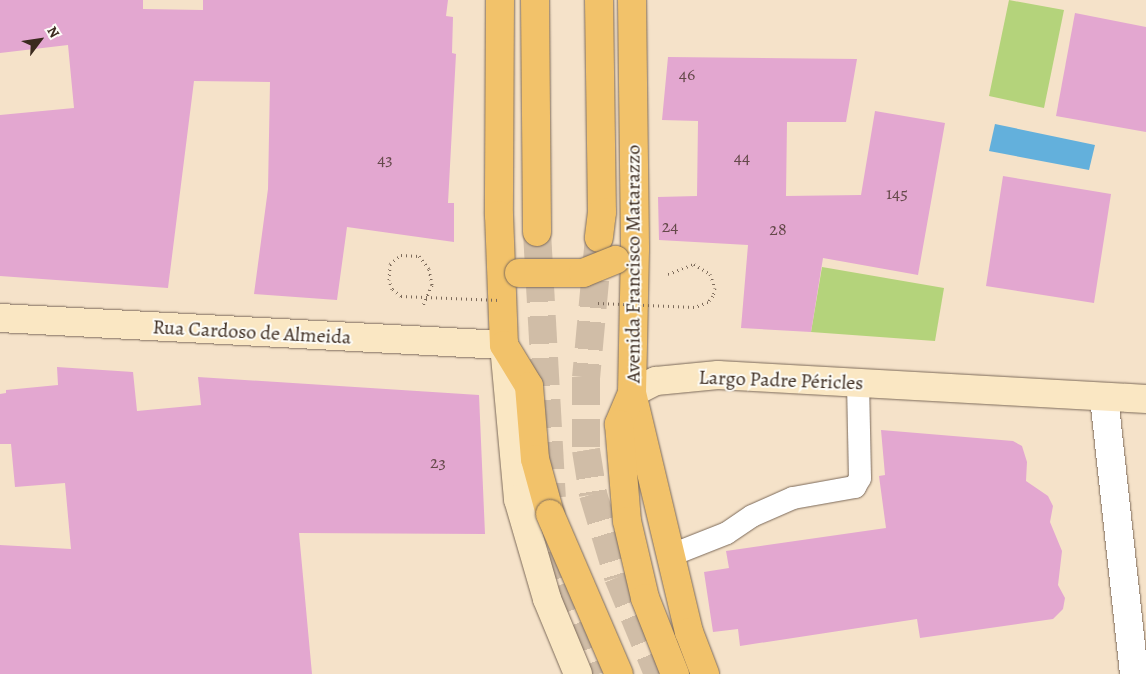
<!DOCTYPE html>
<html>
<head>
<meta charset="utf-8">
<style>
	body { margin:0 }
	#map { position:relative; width:1146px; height:674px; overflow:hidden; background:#f5e2c9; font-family:Alegreya,serif }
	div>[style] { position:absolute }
	.green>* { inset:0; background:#b4d37b }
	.water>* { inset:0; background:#63b0dc }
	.building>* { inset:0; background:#e3a7d0 }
	.primary-tunnel>* { height:28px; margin-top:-14px; transform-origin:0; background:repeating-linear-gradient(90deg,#d0bda7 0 28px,transparent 0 42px) }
	.path>* { height:3px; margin-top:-1.5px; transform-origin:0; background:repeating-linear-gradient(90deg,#7c6a5a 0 1px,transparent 0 5px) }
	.roads { filter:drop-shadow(0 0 1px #7c6a5a) drop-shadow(0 0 1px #7c6a5a) }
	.lane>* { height:22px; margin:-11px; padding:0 11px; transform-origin:11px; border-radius:11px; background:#fff }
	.street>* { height:28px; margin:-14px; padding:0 14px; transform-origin:14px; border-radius:14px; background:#fff }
	.secondary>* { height:28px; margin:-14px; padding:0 14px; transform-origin:14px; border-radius:14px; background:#fae7c3 }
	.primary>* { height:28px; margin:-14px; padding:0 14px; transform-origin:14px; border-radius:14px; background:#f2c26a }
	.highway>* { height:28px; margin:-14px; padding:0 14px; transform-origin:14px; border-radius:14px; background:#f2c26a }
	.path-bridge>* { height:3px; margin-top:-1.5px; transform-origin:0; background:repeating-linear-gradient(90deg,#7c6a5a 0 1px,transparent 0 5px) }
	.bridges { filter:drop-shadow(0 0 1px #7c6a5a) drop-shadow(0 0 1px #7c6a5a) }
	.primary-bridge>* { height:28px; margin:-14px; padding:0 14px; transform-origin:14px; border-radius:14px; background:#f2c26a }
	.highway-bridge>* { height:28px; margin:-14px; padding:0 14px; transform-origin:14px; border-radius:14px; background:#f2c26a }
	span { translate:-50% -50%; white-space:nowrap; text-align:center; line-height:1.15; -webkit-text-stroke:4px #fdfcf7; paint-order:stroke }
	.number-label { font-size:18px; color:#65494a }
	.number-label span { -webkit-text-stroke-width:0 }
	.street-label { font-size:20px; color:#3b2a1e }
	.north { position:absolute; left:15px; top:15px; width:50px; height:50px; -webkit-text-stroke:4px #fdfcf7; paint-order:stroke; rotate:59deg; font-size:14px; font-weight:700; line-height:20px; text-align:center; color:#3b2a1e }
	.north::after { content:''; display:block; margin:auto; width:18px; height:22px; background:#3b2a1e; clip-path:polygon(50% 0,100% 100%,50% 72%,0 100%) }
</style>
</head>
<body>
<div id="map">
	<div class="green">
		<div style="clip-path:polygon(1009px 0,1064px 10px,1044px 108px,989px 96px)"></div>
		<div style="clip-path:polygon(822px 267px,944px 288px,935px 341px,811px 332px)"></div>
	</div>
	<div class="water">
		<div style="clip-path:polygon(995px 124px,1095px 145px,1089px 170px,989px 151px)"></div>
	</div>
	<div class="building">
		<div style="clip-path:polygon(0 0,143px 0,143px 9px,203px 10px,203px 0,448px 0,446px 16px,453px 17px,452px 53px,456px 54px,448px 203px,454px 203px,454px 242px,347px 227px,337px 300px,254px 294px,268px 189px,270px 82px,194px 81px,168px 288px,0 276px,0 115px,74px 108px,68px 45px,0 53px)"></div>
		<div style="clip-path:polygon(1075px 13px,1146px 27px,1146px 132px,1056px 116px)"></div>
		<div style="clip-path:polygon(668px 57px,857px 59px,846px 122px,787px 122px,786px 196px,861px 195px,875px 111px,945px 123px,918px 275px,823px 258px,811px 332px,741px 328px,748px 245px,659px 240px,658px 197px,697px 196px,698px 121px,662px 120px)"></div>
		<div style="clip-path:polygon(1003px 176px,1111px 194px,1094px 303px,986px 286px)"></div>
		<div style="clip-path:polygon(57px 367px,133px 372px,137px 411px,201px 405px,198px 377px,479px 395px,485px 534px,299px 533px,312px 674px,0 674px,0 545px,71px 549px,65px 483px,15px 487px,11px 444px,0 444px,0 394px,6px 393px,6px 390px,58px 385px)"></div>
		<div style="clip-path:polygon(881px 430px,1013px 441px,1022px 446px,1027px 462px,1026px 481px,1048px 496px,1053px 506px,1050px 522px,1062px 551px,1058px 585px,1065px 598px,1063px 609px,1053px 619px,920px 638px,917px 619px,740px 646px,738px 629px,713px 632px,704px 572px,729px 568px,726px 551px,886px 528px,879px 476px,885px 475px)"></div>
	</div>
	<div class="primary-tunnel">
		<div style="left:537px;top:232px;width:266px;rotate:86.8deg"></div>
		<div style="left:599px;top:238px;width:140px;rotate:95.3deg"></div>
		<div style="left:586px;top:377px;width:73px;rotate:90deg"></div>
		<div style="left:586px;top:450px;width:45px;rotate:81deg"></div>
		<div style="left:593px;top:494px;width:87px;rotate:73.2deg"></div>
		<div style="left:618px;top:577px;width:105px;rotate:67.6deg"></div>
		<div style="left:560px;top:550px;width:33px;rotate:81deg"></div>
		<div style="left:565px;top:583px;width:97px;rotate:69.5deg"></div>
	</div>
	<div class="path">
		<div style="left:668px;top:274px;width:28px;rotate:-21deg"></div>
		<div style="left:694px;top:264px;width:19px;rotate:32deg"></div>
		<div style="left:710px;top:274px;width:15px;rotate:70deg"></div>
		<div style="left:715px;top:288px;width:8px;rotate:104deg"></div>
		<div style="left:713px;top:296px;width:8px;rotate:130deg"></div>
		<div style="left:708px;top:302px;width:14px;rotate:159deg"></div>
		<div style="left:401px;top:296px;width:11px;rotate:-142deg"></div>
		<div style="left:392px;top:289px;width:9px;rotate:-108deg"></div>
		<div style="left:389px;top:280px;width:16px;rotate:-86deg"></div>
		<div style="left:390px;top:264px;width:14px;rotate:-39deg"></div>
		<div style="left:401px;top:255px;width:18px;rotate:3deg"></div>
		<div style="left:419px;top:256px;width:16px;rotate:52deg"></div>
		<div style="left:429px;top:269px;width:16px;rotate:79deg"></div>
		<div style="left:432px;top:285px;width:24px;rotate:114deg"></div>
	</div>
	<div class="roads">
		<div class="lane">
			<div style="left:669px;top:556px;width:62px;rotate:-21.6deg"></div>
			<div style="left:727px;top:533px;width:30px;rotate:-34deg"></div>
			<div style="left:752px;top:516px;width:45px;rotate:-23.7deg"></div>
			<div style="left:793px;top:498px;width:63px;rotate:-10.1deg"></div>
			<div style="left:855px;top:487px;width:10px;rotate:-61deg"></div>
			<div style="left:860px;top:478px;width:95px;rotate:-91.2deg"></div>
		</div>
		<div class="street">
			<div style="left:1104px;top:397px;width:279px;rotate:83.8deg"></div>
		</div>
		<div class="secondary">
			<div style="left:0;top:318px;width:505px;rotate:3.07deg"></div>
			<div style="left:504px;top:345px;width:155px;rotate:84.8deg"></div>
			<div style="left:518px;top:499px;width:104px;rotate:73.8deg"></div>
			<div style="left:547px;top:599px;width:81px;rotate:67.5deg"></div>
			<div style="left:632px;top:393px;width:27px;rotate:-27deg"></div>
			<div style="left:656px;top:381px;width:62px;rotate:-5.5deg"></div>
			<div style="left:718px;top:375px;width:429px;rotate:3.2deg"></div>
		</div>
		<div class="primary">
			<div style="left:500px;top:0;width:215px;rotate:90.3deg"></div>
			<div style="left:499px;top:215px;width:130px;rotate:87.8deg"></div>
			<div style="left:535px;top:0;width:232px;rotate:89.5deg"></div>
			<div style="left:599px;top:0;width:212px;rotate:89.2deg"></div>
			<div style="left:602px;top:212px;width:26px;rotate:97deg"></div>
			<div style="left:632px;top:0;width:249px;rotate:89.3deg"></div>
			<div style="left:635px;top:249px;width:144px;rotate:91.2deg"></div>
			<div style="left:632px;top:393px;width:246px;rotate:76.6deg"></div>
			<div style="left:689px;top:632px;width:45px;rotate:69.1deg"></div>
		</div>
		<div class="highway">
			<div style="left:504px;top:345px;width:48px;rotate:58.6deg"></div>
			<div style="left:529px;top:386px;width:73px;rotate:85.3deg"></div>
			<div style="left:535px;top:459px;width:57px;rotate:74.7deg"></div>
			<div style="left:632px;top:393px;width:34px;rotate:113deg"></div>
			<div style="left:619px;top:424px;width:97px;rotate:85.3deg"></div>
			<div style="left:627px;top:521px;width:79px;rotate:76.8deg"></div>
			<div style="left:645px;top:598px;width:82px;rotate:68.5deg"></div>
		</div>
	</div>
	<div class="path-bridge">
		<div style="left:401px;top:296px;width:98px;rotate:2.3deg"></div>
		<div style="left:598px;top:303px;width:97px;rotate:2.4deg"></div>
	</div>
	<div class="bridges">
		<div class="primary-bridge">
			<div style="left:519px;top:273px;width:64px"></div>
			<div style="left:583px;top:273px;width:35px;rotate:-22deg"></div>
		</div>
		<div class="highway-bridge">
			<div style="left:550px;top:514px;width:174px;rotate:66.7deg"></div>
		</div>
	</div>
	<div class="number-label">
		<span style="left:687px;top:74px">46</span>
		<span style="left:742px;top:157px">44</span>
		<span style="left:385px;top:159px">43</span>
		<span style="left:897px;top:193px">145</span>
		<span style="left:670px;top:226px">24</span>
		<span style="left:778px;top:229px">28</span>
		<span style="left:438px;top:462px">23</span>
	</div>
	<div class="street-label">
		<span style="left:633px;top:264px;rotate:-90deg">Avenida Francisco Matarazzo</span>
		<span style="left:252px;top:332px;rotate:3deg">Rua Cardoso de Almeida</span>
		<span style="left:781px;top:380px;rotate:2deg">Largo Padre Péricles</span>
	</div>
	<div class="north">N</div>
</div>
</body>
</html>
